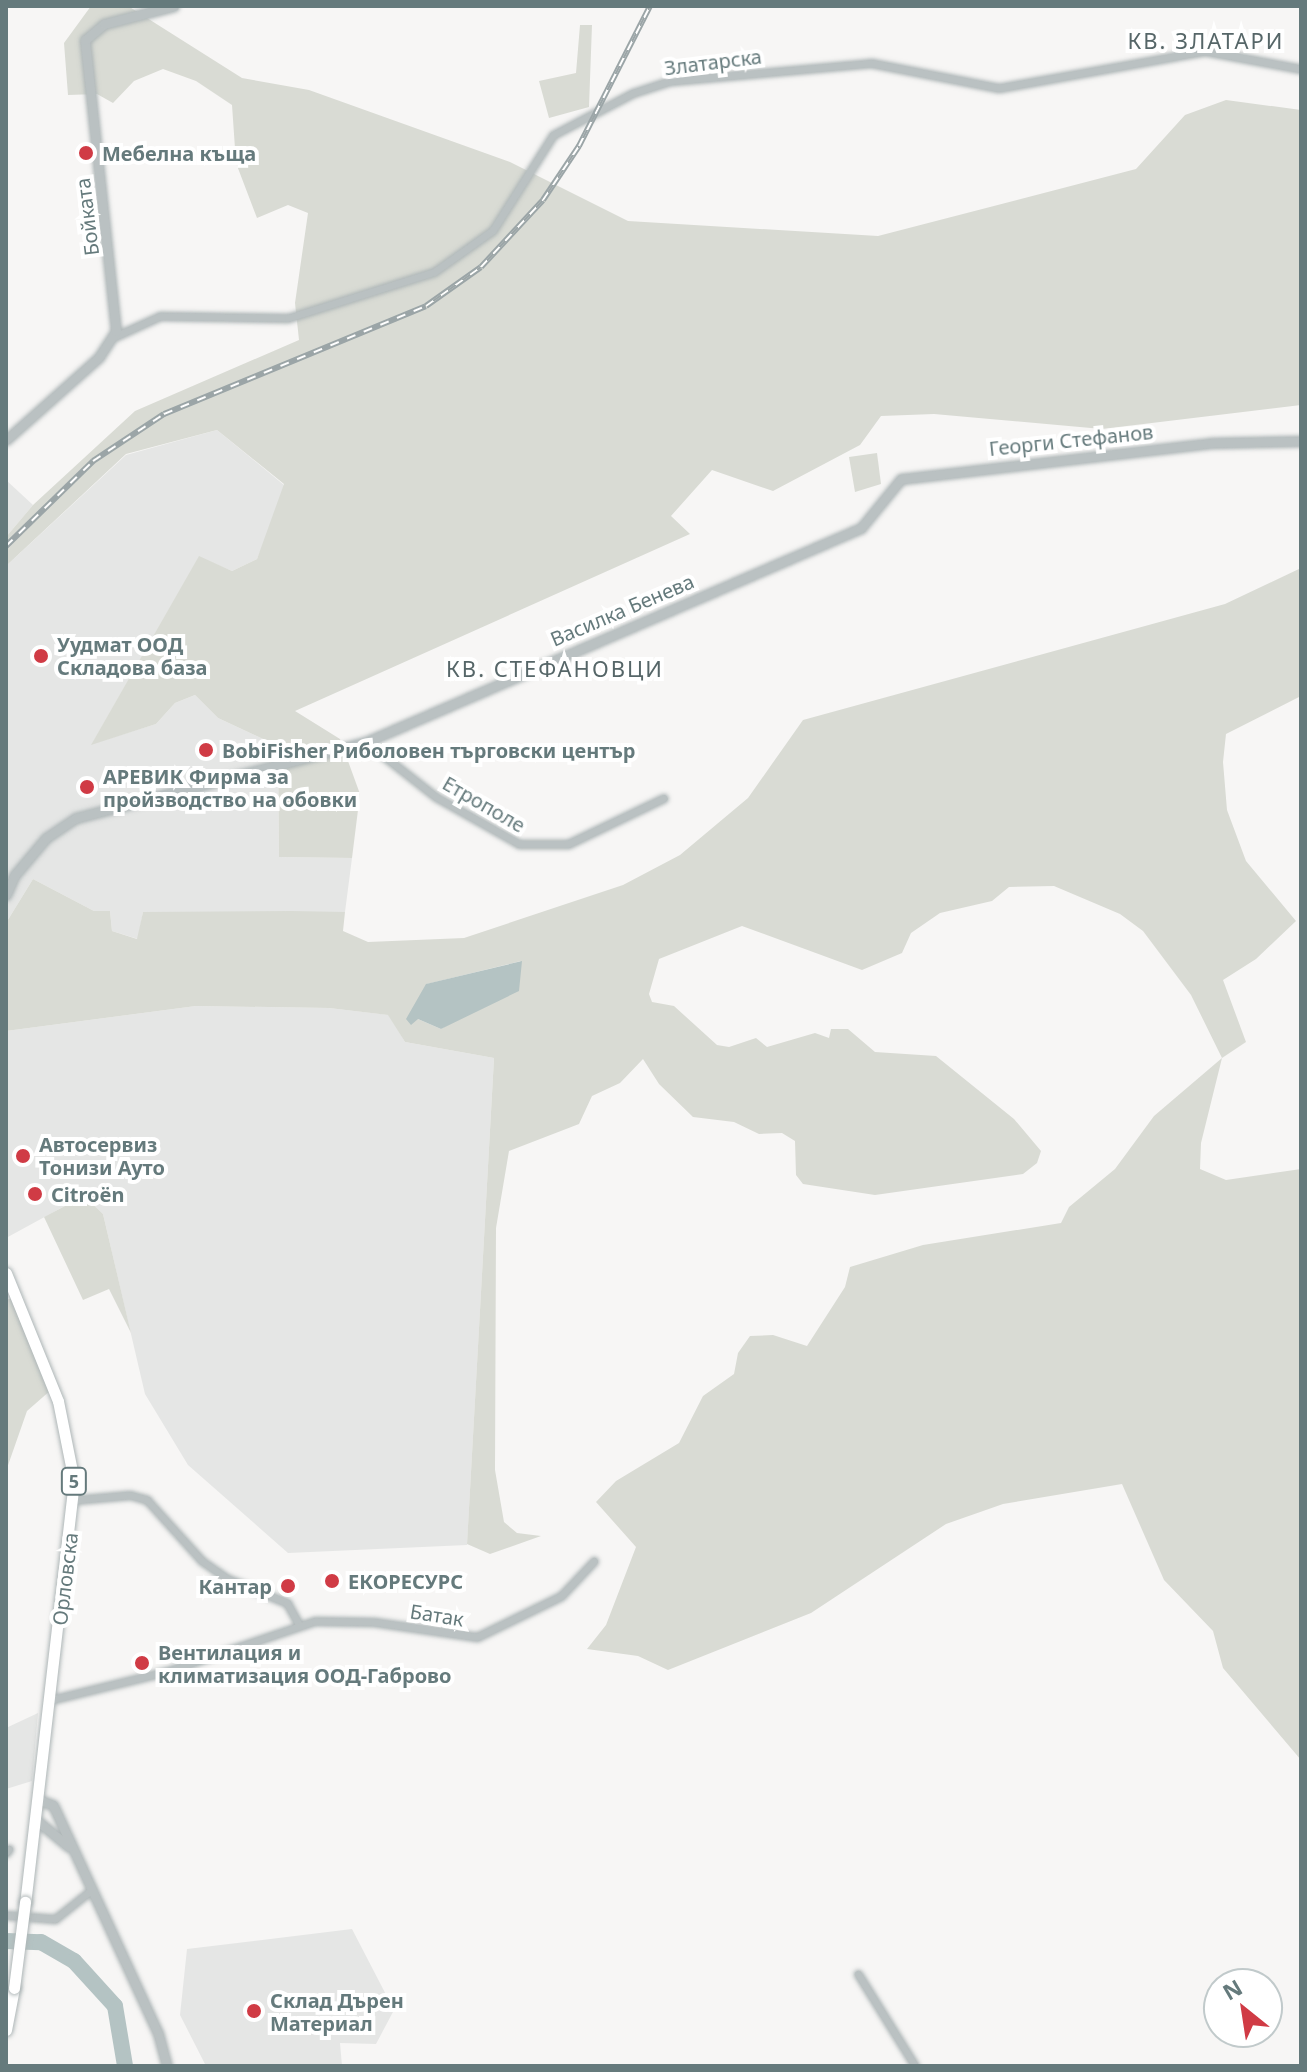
<!DOCTYPE html>
<html>
<head>
<meta charset="utf-8">
<style>
	body { margin:0 }
	#map { position:relative; width:1307px; height:2072px; overflow:hidden; background:#f7f6f5; font-family:"Noto Sans",sans-serif }
	div>[style] { position:absolute }
	.built>* { inset:0; background:#e5e6e5 }
	.green>* { inset:0; background:#d9dbd4 }
	.water>* { inset:0; background:#b4c3c3 }
	.river>* { height:16px; margin:-8px; padding:0 8px; transform-origin:8px; border-radius:8px; background:#b4c3c3 }
	.roads { filter:drop-shadow(0 0 2px #aeb6b7) drop-shadow(0 0 2px #aeb6b7) }
	.minor>* { height:7px; margin:-3.5px; padding:0 3.5px; transform-origin:3.5px; border-radius:3.5px; background:#bac1c2 }
	.tertiary>* { height:9px; margin:-4.5px; padding:0 4.5px; transform-origin:4.5px; border-radius:4.5px; background:#bac1c2 }
	.primary>* { height:11px; margin:-5.5px; padding:0 5.5px; transform-origin:5.5px; border-radius:5.5px; background:#fff }
	.rail>* { height:6px; margin-top:-3px; transform-origin:0; background:repeating-linear-gradient(90deg,#fff 0 9px,#9ba5a7 0 18px); box-sizing:border-box; border-block:2px solid #9ba5a7 }
	.bridges { filter:drop-shadow(0 0 2px #aeb6b7) drop-shadow(0 0 2px #aeb6b7) }
	.primary-bridge>* { height:11px; margin:-5.5px; padding:0 5.5px; transform-origin:5.5px; border-radius:5.5px; background:#fff }
	.dots>* { width:22px; height:22px; translate:-50% -50%; box-sizing:border-box; border:4px solid #fff; border-radius:50% }
	span { translate:-50% -50%; white-space:nowrap; text-align:center; line-height:1.15; -webkit-text-stroke:8px #fff; paint-order:stroke }
	.shield-label span { padding:2px 6px; background:#fff; border:2px solid; border-radius:6px; -webkit-text-stroke-width:0 }
	.shield-label { font-size:18px; color:#657a7c; font-weight:700 }
	.street-label { font-size:20px; color:#657a7c }
	.poi-label { font-size:20px; color:#657a7c; font-weight:700 }
	.left { translate:0 -50%; text-align:left }
	.right { translate:-100% -50%; text-align:right }
	.neighbourhood-label { font-size:22px; color:#566668; letter-spacing:2px }
	.frame { position:absolute; inset:0; border:8px solid #657a7c; pointer-events:none }
	.north { position:absolute; left:1203px; top:1968px; width:80px; height:80px; box-sizing:border-box; background:#fff; border:2px solid #c1cacb; border-radius:50%; rotate:330deg; font-size:22px; font-weight:700; line-height:32px; text-align:center; color:#657a7c }
	.north::after { content:''; display:block; margin:auto; width:28px; height:36px; background:#d03b45; clip-path:polygon(50% 0,100% 100%,50% 72%,0 100%) }
</style>
</head>
<body>
<div id="map">
	<div class="built">
		<div style="clip-path:polygon(217px 430px,284px 485px,282px 499px,257px 559px,232px 571px,199px 557px,92px 744px,156px 724px,175px 703px,195px 695px,218px 718px,278px 746px,279px 857px,352px 858px,345px 912px,143px 912px,138px 939px,112px 931px,110px 911px,94px 911px,33px 879px,6px 923px,6px 566px,126px 455px)"></div>
		<div style="clip-path:polygon(6px 480px,33px 505px,6px 537px)"></div>
		<div style="clip-path:polygon(196px 1006px,329px 1008px,389px 1015px,405px 1042px,494px 1058px,467px 1545px,288px 1553px,188px 1465px,145px 1394px,103px 1214px,83px 1196px,6px 1238px,6px 1031px)"></div>
		<div style="clip-path:polygon(38px 1713px,32px 1781px,6px 1789px,6px 1728px)"></div>
		<div style="clip-path:polygon(352px 1929px,394px 2010px,376px 2044px,340px 2043px,342px 2066px,206px 2066px,180px 2015px,187px 1949px)"></div>
	</div>
	<div class="green">
		<div style="clip-path:polygon(91px 6px,128px 6px,242px 78px,309px 90px,510px 162px,628px 221px,878px 236px,1136px 169px,1185px 115px,1226px 100px,1301px 110px,1301px 405px,1102px 429px,934px 414px,881px 416px,860px 445px,773px 491px,712px 470px,671px 516px,690px 534px,295px 711px,340px 739px,360px 794px,352px 858px,279px 857px,278px 746px,218px 718px,195px 695px,175px 703px,156px 724px,91px 745px,199px 556px,232px 571px,257px 559px,284px 484px,217px 430px,126px 454px,6px 566px,6px 537px,33px 505px,135px 411px,299px 340px,295px 303px,308px 213px,288px 205px,257px 218px,236px 163px,232px 105px,196px 81px,163px 69px,134px 81px,113px 103px,97px 94px,68px 95px,64px 43px)"></div>
		<div style="clip-path:polygon(580px 25px,592px 25px,589px 107px,549px 118px,539px 81px,576px 73px)"></div>
		<div style="clip-path:polygon(877px 453px,881px 484px,855px 492px,849px 457px)"></div>
		<div style="clip-path:polygon(evenodd,1301px 568px,1301px 696px,1226px 734px,1223px 762px,1227px 810px,1246px 861px,1296px 921px,1256px 959px,1223px 980px,1246px 1042px,1222px 1058px,1201px 1143px,1200px 1169px,1226px 1180px,1301px 1169px,1301px 1760px,1223px 1668px,1213px 1631px,1164px 1580px,1122px 1484px,1003px 1504px,946px 1524px,811px 1613px,668px 1670px,638px 1656px,587px 1649px,606px 1625px,636px 1547px,596px 1502px,616px 1481px,679px 1443px,703px 1396px,734px 1374px,738px 1353px,750px 1336px,773px 1335px,807px 1346px,845px 1287px,850px 1267px,923px 1245px,1061px 1223px,1069px 1207px,1115px 1169px,1154px 1116px,1222px 1058px,1191px 995px,1143px 931px,1120px 914px,1054px 886px,1009px 887px,992px 901px,940px 913px,911px 933px,902px 953px,862px 970px,742px 926px,659px 959px,649px 994px,652px 1002px,674px 1006px,717px 1045px,729px 1047px,756px 1038px,767px 1047px,815px 1033px,829px 1038px,831px 1029px,848px 1029px,875px 1052px,936px 1056px,1014px 1119px,1041px 1151px,1037px 1163px,1023px 1174px,875px 1195px,803px 1184px,796px 1175px,795px 1141px,782px 1133px,759px 1134px,734px 1122px,693px 1117px,659px 1084px,643px 1059px,620px 1083px,592px 1096px,579px 1124px,509px 1151px,496px 1228px,495px 1470px,504px 1522px,517px 1533px,541px 1536px,490px 1554px,467px 1544px,494px 1058px,405px 1042px,388px 1015px,329px 1008px,196px 1006px,6px 1031px,6px 923px,33px 879px,94px 911px,110px 911px,112px 931px,137px 939px,143px 912px,291px 911px,345px 912px,343px 931px,368px 942px,464px 938px,623px 885px,680px 855px,748px 798px,803px 720px,1225px 604px,1301px 568px,521px 961px,472px 1010px,441px 1029px,418px 1019px,427px 984px,521px 961px)"></div>
		<div style="clip-path:polygon(84px 1196px,103px 1214px,131px 1333px,109px 1289px,83px 1300px,44px 1217px)"></div>
		<div style="clip-path:polygon(12px 1298px,51px 1390px,27px 1411px,6px 1471px,6px 1300px)"></div>
	</div>
	<div class="water">
		<div style="clip-path:polygon(522px 961px,519px 991px,441px 1029px,418px 1019px,411px 1025px,406px 1019px,426px 984px)"></div>
	</div>
	<div class="river">
		<div style="left:6px;top:1941px;width:35px;rotate:2deg"></div>
		<div style="left:41px;top:1942px;width:38px;rotate:30deg"></div>
		<div style="left:74px;top:1961px;width:61px;rotate:47.7deg"></div>
		<div style="left:115px;top:2006px;width:61px;rotate:80.5deg"></div>
	</div>
	<div class="roads">
		<div class="minor">
			<div style="left:114px;top:337px;width:51px;rotate:-24.5deg"></div>
			<div style="left:160px;top:316px;width:128px;rotate:0.9deg"></div>
			<div style="left:288px;top:318px;width:153px;rotate:-17.5deg"></div>
			<div style="left:434px;top:272px;width:72px;rotate:-35.4deg"></div>
			<div style="left:493px;top:230px;width:112px;rotate:-57.7deg"></div>
			<div style="left:553px;top:135px;width:90px;rotate:-27.7deg"></div>
			<div style="left:633px;top:93px;width:40px;rotate:-18deg"></div>
			<div style="left:671px;top:81px;width:201px;rotate:-5.1deg"></div>
			<div style="left:871px;top:63px;width:130px;rotate:11.1deg"></div>
			<div style="left:999px;top:88px;width:209px;rotate:-10.2deg"></div>
			<div style="left:1205px;top:51px;width:98px;rotate:10.6deg"></div>
			<div style="left:366px;top:742px;width:89px;rotate:38.2deg"></div>
			<div style="left:436px;top:797px;width:95px;rotate:29.5deg"></div>
			<div style="left:519px;top:844px;width:49px"></div>
			<div style="left:568px;top:844px;width:106px;rotate:-25.6deg"></div>
			<div style="left:74px;top:1500px;width:56px;rotate:-5.1deg"></div>
			<div style="left:130px;top:1495px;width:18px;rotate:16deg"></div>
			<div style="left:147px;top:1500px;width:82px;rotate:48deg"></div>
			<div style="left:202px;top:1561px;width:32px;rotate:35deg"></div>
			<div style="left:228px;top:1579px;width:64px;rotate:22.1deg"></div>
			<div style="left:287px;top:1603px;width:25px;rotate:61deg"></div>
			<div style="left:50px;top:1700px;width:122px;rotate:-13.8deg"></div>
			<div style="left:168px;top:1671px;width:155px;rotate:-18.8deg"></div>
			<div style="left:315px;top:1621px;width:59px;rotate:1deg"></div>
			<div style="left:374px;top:1622px;width:104px;rotate:8.3deg"></div>
			<div style="left:477px;top:1637px;width:93px;rotate:-26deg"></div>
			<div style="left:561px;top:1596px;width:48px;rotate:-46.7deg"></div>
			<div style="left:6px;top:1853px;width:5px;rotate:-53deg"></div>
			<div style="left:6px;top:1915px;width:49px;rotate:4.7deg"></div>
			<div style="left:55px;top:1919px;width:45px;rotate:-38.7deg"></div>
			<div style="left:858px;top:1974px;width:108px;rotate:58.2deg"></div>
		</div>
		<div class="tertiary">
			<div style="left:6px;top:440px;width:125px;rotate:-41.7deg"></div>
			<div style="left:99px;top:357px;width:31px;rotate:-57deg"></div>
			<div style="left:116px;top:331px;width:293px;rotate:-96.1deg"></div>
			<div style="left:85px;top:40px;width:25px;rotate:-40deg"></div>
			<div style="left:104px;top:24px;width:72px;rotate:-14.4deg"></div>
			<div style="left:6px;top:895px;width:21px;rotate:-67deg"></div>
			<div style="left:14px;top:876px;width:50px;rotate:-49.9deg"></div>
			<div style="left:46px;top:838px;width:36px;rotate:-34deg"></div>
			<div style="left:76px;top:818px;width:300px;rotate:-14.7deg"></div>
			<div style="left:366px;top:742px;width:539px;rotate:-23.38deg"></div>
			<div style="left:861px;top:528px;width:63px;rotate:-50.8deg"></div>
			<div style="left:901px;top:479px;width:312px;rotate:-6.6deg"></div>
			<div style="left:1211px;top:443px;width:90px;rotate:-1.3deg"></div>
			<div style="left:37px;top:1799px;width:17px;rotate:21deg"></div>
			<div style="left:53px;top:1805px;width:251px;rotate:65.3deg"></div>
			<div style="left:158px;top:2033px;width:34px;rotate:75deg"></div>
			<div style="left:34px;top:1818px;width:45px;rotate:39.6deg"></div>
		</div>
		<div class="primary">
			<div style="left:6px;top:1273px;width:138px;rotate:67.9deg"></div>
			<div style="left:58px;top:1401px;width:82px;rotate:78.7deg"></div>
			<div style="left:74px;top:1481px;width:424px;rotate:96.6deg"></div>
			<div style="left:6px;top:2030px;width:43px;rotate:-79.2deg"></div>
		</div>
	</div>
	<div class="rail">
		<div style="left:6px;top:546px;width:122px;rotate:-44.3deg"></div>
		<div style="left:93px;top:461px;width:85px;rotate:-33.5deg"></div>
		<div style="left:164px;top:414px;width:283px;rotate:-22.4deg"></div>
		<div style="left:426px;top:306px;width:67px;rotate:-35.3deg"></div>
		<div style="left:481px;top:267px;width:91px;rotate:-47.2deg"></div>
		<div style="left:543px;top:200px;width:65px;rotate:-56.3deg"></div>
		<div style="left:579px;top:146px;width:157px;rotate:-63.1deg"></div>
	</div>
	<div class="bridges">
		<div class="primary-bridge">
			<div style="left:14px;top:1988px;width:87px;rotate:-82.7deg"></div>
		</div>
	</div>
	<div class="dots">
		<div style="left:86px;top:153px;background:#d03b45"></div>
		<div style="left:41px;top:656px;background:#d03b45"></div>
		<div style="left:206px;top:750px;background:#d03b45"></div>
		<div style="left:87px;top:787px;background:#d03b45"></div>
		<div style="left:23px;top:1156px;background:#d03b45"></div>
		<div style="left:35px;top:1194px;background:#d03b45"></div>
		<div style="left:332px;top:1581px;background:#d03b45"></div>
		<div style="left:288px;top:1586px;background:#d03b45"></div>
		<div style="left:142px;top:1663px;background:#d03b45"></div>
		<div style="left:254px;top:2011px;background:#d03b45"></div>
	</div>
	<div class="shield-label">
		<span style="left:74px;top:1481px">5</span>
	</div>
	<div class="street-label">
		<span style="left:713px;top:62px;rotate:-7deg">Златарска</span>
		<span style="left:87px;top:217px;rotate:-97deg">Бойката</span>
		<span style="left:1071px;top:440px;rotate:-6deg">Георги Стефанов</span>
		<span style="left:622px;top:610px;rotate:-23deg">Василка Бенева</span>
		<span style="left:484px;top:804px;rotate:30deg">Етрополе</span>
		<span style="left:65px;top:1579px;rotate:-83deg">Орловска</span>
		<span style="left:437px;top:1615px;rotate:9deg">Батак</span>
	</div>
	<div class="poi-label">
		<span class="left" style="left:102px;top:153px">Мебелна къща</span>
		<span class="left" style="left:57px;top:656px">Уудмат ООД<br>Складова база</span>
		<span class="left" style="left:222px;top:750px">BobiFisher Риболовен търговски център</span>
		<span class="left" style="left:103px;top:788px">АРЕВИК Фирма за<br>пройзводство на обовки</span>
		<span class="left" style="left:39px;top:1156px">Автосервиз<br>Тонизи Ауто</span>
		<span class="left" style="left:51px;top:1194px">Citroën</span>
		<span class="left" style="left:348px;top:1581px">ЕКОРЕСУРС</span>
		<span class="right" style="left:272px;top:1586px">Кантар</span>
		<span class="left" style="left:158px;top:1664px">Вентилация и<br>климатизация ООД-Габрово</span>
		<span class="left" style="left:270px;top:2012px">Склад Дърен<br>Материал</span>
	</div>
	<div class="neighbourhood-label">
		<span style="left:1206px;top:41px">КВ. ЗЛАТАРИ</span>
		<span style="left:555px;top:669px">КВ. СТЕФАНОВЦИ</span>
	</div>
	<div class="frame"></div>
	<div class="north">N</div>
</div>
</body>
</html>
